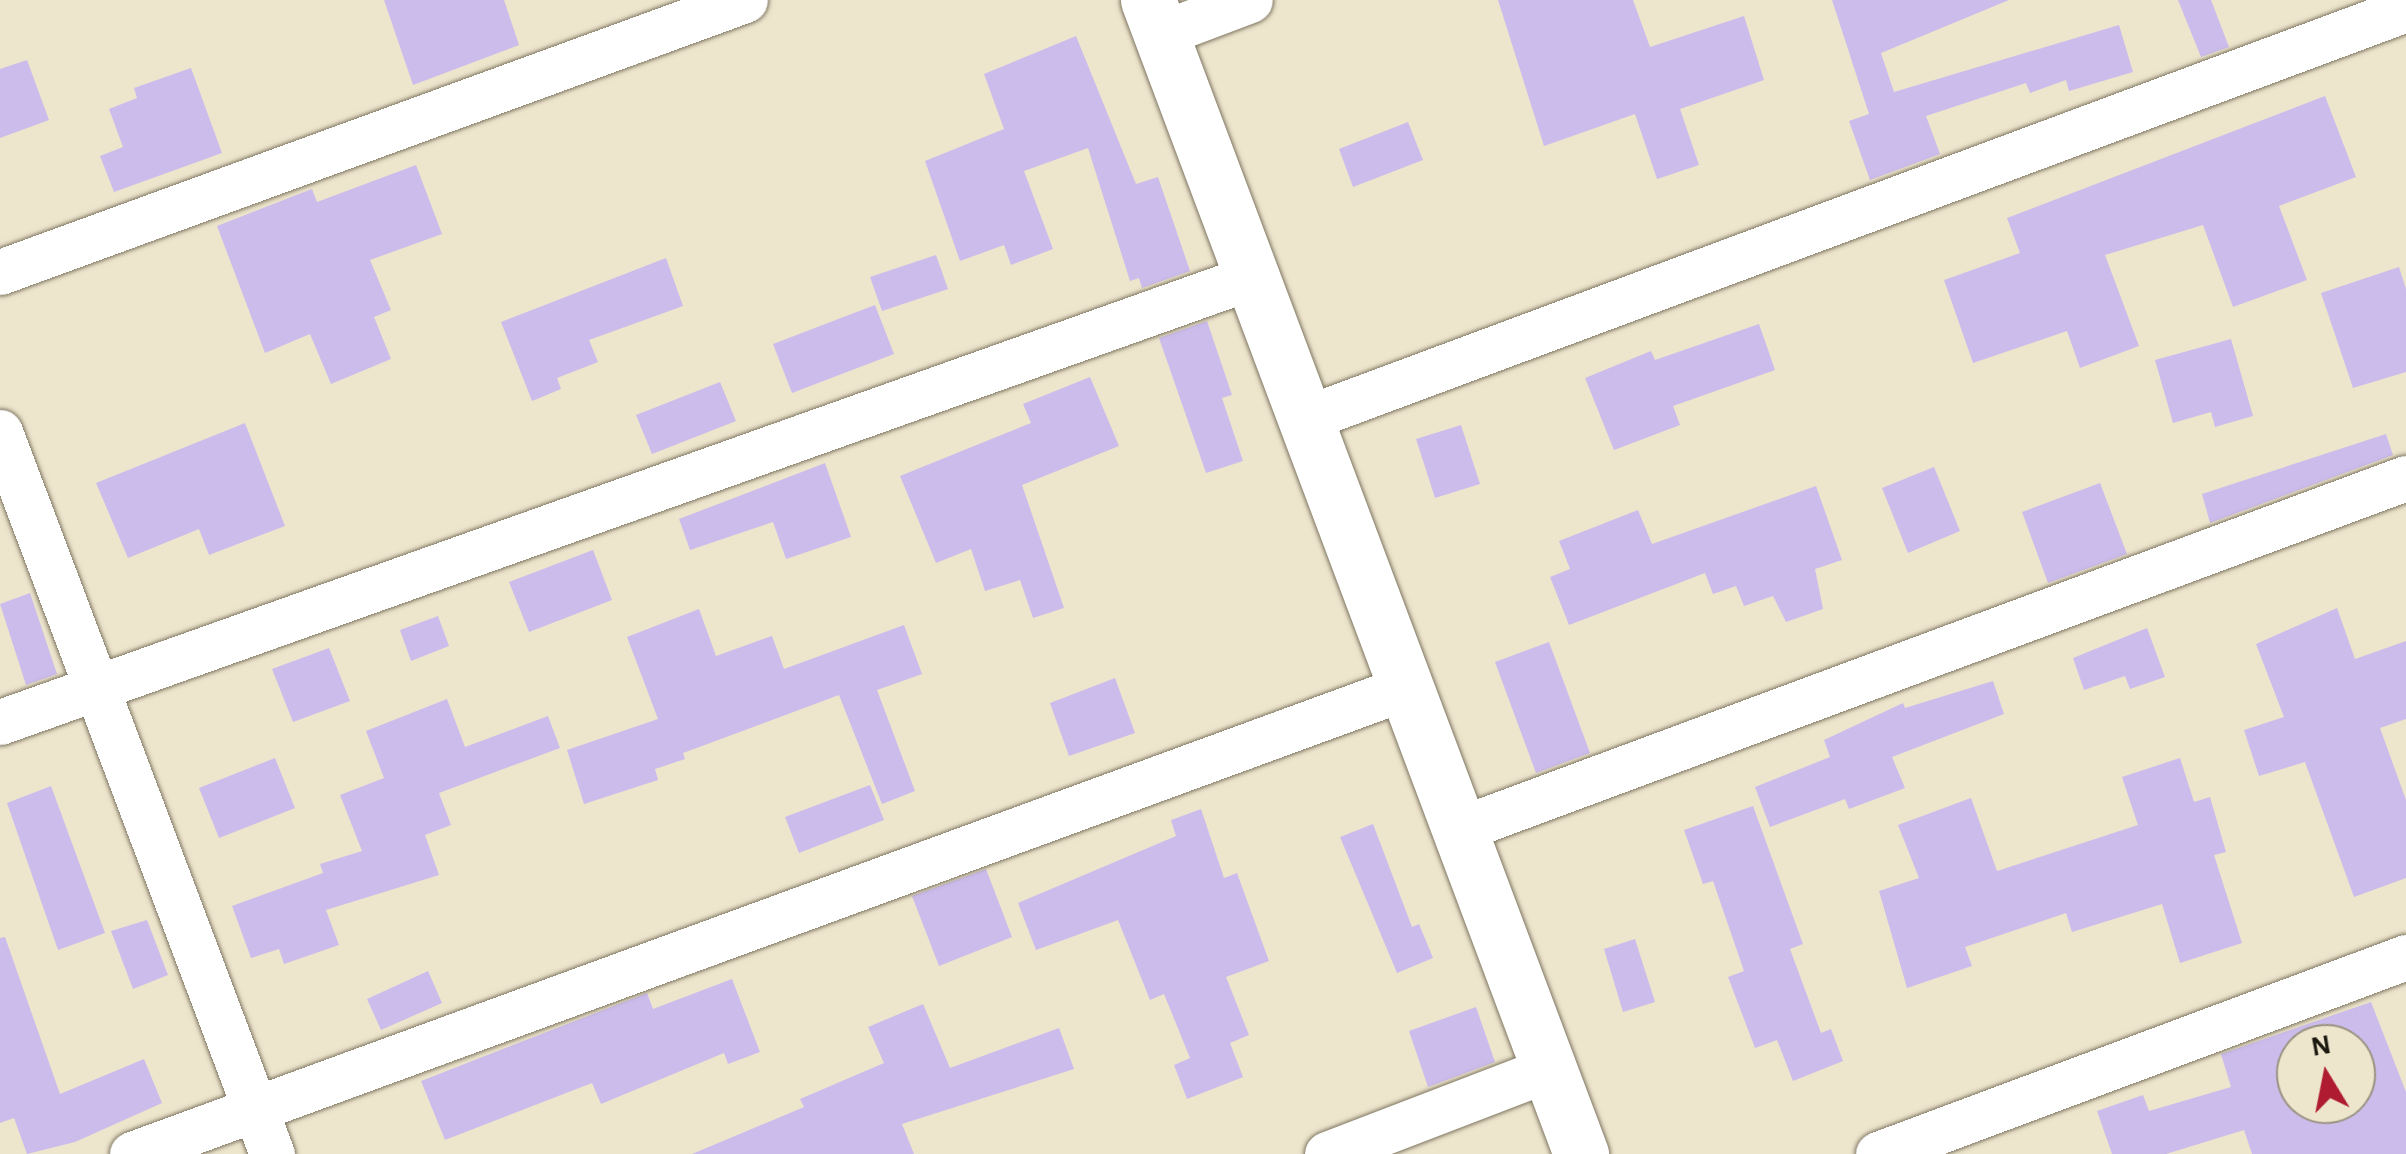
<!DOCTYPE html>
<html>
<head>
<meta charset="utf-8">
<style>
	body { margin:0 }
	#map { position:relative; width:2406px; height:1154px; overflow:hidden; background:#eee5cd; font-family:"Alegreya Sans",sans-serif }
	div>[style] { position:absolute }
	.building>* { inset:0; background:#ccbcec }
	.roads { filter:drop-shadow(0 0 2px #7e7661) drop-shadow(0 0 2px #7e7661) }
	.minor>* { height:45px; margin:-22.5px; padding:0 22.5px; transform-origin:22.5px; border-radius:22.5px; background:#fff }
	.tertiary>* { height:55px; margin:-27.5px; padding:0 27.5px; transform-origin:27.5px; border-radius:27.5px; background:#fff }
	span { translate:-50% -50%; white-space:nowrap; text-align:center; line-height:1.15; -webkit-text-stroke:10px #eee5cd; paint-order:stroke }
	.north { position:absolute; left:2276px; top:1024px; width:100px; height:100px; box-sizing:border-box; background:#eee5cd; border:2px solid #9a9381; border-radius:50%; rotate:350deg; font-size:28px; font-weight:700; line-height:40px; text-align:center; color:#1c1910 }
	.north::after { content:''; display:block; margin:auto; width:35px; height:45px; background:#af1b31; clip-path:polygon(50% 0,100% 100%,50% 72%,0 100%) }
</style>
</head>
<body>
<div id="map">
	<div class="building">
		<div style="clip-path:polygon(384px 0,504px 0,519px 45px,413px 85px)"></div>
		<div style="clip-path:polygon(1498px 0,1633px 0,1650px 47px,1744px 16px,1764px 80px,1680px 109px,1699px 165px,1657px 179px,1635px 114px,1544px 146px)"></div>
		<div style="clip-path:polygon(1832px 0,2009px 0,1881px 53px,1894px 92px,2119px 25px,2133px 72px,2069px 91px,2066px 80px,2030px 93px,2026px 83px,1926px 116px,1940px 154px,1870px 180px,1849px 121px,1869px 114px)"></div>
		<div style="clip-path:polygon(2178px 0,2211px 0,2229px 47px,2201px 57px)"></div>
		<div style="clip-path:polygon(1076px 36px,1136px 184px,1158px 177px,1190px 271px,1142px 288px,1139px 278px,1130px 281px,1088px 148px,1024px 171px,1053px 249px,1011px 265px,1004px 245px,960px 261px,925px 161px,1004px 129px,984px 74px)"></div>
		<div style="clip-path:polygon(27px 60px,49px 120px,0 138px,0 69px)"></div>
		<div style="clip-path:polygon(191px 68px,222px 153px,114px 192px,100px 156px,123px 147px,109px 109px,137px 98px,134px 88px)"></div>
		<div style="clip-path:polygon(2325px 96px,2356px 177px,2279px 206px,2307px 280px,2233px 307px,2203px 225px,2105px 255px,2139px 346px,2080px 368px,2067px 331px,1973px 363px,1944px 280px,2020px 253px,2007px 218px)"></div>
		<div style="clip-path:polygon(1408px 122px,1423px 160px,1353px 187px,1339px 149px)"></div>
		<div style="clip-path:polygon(416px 165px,442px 234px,370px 260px,391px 310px,374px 317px,391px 359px,331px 384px,310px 334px,265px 353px,217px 226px,312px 189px,317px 202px)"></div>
		<div style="clip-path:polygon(936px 255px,948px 289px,882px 311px,870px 277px)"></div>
		<div style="clip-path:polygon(666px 258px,683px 306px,589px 340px,598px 362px,557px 378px,561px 389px,532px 401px,501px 322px)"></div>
		<div style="clip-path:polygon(2399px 267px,2406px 289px,2406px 372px,2353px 388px,2321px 293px)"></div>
		<div style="clip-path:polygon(875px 305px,894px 354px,792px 393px,773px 344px)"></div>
		<div style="clip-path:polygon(1207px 321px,1232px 395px,1222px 398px,1243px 461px,1206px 473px,1159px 338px)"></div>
		<div style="clip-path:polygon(1759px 324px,1775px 370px,1673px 406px,1680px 425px,1614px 450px,1585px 378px,1651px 351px,1655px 360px)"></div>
		<div style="clip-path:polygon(2231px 339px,2253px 416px,2215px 427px,2211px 412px,2173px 423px,2155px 360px)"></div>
		<div style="clip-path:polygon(1090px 377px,1119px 446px,1022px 485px,1064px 608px,1033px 618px,1020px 580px,985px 591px,971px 549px,936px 563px,900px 476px,1031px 423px,1023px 404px)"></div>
		<div style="clip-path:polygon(720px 382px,736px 421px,652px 454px,636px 415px)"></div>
		<div style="clip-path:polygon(245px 423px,285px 526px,209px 555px,199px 529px,128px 558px,96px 483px)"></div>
		<div style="clip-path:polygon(1461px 425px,1480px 484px,1435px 498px,1416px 439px)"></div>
		<div style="clip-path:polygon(2386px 434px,2393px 455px,2210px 523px,2202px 494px)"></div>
		<div style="clip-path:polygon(825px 463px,851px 537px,786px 559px,773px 522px,690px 550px,679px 519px)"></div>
		<div style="clip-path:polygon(1934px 467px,1960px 531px,1908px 553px,1882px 488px)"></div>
		<div style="clip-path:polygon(2100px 483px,2127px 554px,2048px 583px,2022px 512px)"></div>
		<div style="clip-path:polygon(1816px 486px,1842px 560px,1815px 569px,1823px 609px,1786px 622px,1773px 596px,1744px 606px,1736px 586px,1713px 594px,1705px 573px,1569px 625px,1550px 577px,1570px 569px,1559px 541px,1638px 510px,1652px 544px)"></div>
		<div style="clip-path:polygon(593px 550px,612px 600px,529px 632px,509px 582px)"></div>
		<div style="clip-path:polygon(30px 593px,57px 674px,26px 685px,0 604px)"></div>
		<div style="clip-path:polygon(2337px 608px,2355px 659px,2406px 641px,2406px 719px,2380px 728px,2406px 800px,2406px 878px,2354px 897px,2305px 762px,2259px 776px,2244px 730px,2284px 717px,2256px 644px)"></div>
		<div style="clip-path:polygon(699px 609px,716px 656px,772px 636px,784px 669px,904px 625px,922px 674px,877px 690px,915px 791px,882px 804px,839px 695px,683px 753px,685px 759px,655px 769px,658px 780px,584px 804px,567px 750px,658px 719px,627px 637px)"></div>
		<div style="clip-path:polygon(438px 616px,449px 646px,411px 661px,400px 630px)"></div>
		<div style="clip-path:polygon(2147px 628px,2165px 677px,2130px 689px,2125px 676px,2084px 690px,2073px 658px)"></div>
		<div style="clip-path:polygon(1549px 642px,1590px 753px,1536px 773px,1495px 662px)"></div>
		<div style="clip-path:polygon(329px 648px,350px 701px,293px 722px,272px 669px)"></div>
		<div style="clip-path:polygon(1115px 678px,1135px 733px,1069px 756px,1050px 703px)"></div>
		<div style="clip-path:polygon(1993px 681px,2004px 714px,1892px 757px,1905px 788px,1849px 809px,1845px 799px,1770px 827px,1755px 787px,1830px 757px,1824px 740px,1903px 703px,1905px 708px)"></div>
		<div style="clip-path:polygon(447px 699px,465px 747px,548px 716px,560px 748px,439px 793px,451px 825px,425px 835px,439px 875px,326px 910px,339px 945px,284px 964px,279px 949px,251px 958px,232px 906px,323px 873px,320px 864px,362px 851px,340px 795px,384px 778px,366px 731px)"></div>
		<div style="clip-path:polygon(275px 758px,295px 808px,219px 838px,199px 788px)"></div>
		<div style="clip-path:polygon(2180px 758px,2194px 802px,2210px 797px,2226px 852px,2214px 855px,2242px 943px,2180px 963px,2162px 904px,2072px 932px,2066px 913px,1965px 947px,1972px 966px,1907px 988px,1879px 891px,1919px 878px,1898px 825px,1971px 798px,1997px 871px,2138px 825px,2122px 777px)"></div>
		<div style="clip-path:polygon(870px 785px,884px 820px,799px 853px,785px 817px)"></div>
		<div style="clip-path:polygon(51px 786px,105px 933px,58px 950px,7px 803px)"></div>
		<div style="clip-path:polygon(1753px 806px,1803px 944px,1790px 949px,1821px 1033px,1831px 1029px,1843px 1061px,1793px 1081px,1777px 1040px,1755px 1048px,1728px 977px,1744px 971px,1713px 881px,1703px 884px,1684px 830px)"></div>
		<div style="clip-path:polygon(1201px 809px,1224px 878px,1237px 873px,1269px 961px,1226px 977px,1249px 1035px,1230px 1043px,1243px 1077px,1187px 1099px,1174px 1065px,1190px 1058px,1164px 994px,1150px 1000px,1118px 920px,1036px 950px,1018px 903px,1176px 836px,1171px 820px)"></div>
		<div style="clip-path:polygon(1373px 824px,1412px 927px,1419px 924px,1433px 958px,1397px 973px,1340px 837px)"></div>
		<div style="clip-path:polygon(986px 869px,1012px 937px,939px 966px,912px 896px)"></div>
		<div style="clip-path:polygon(147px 920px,168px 975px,133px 989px,111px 931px)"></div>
		<div style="clip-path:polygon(5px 937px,60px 1094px,144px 1059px,162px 1103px,75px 1142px,27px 1154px,14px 1118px,0 1123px,0 938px)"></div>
		<div style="clip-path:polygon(1635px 939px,1655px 1002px,1623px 1012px,1604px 949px)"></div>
		<div style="clip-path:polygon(428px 971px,442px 1003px,381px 1030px,367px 999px)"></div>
		<div style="clip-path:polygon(732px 979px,760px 1052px,728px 1064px,724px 1053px,601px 1104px,592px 1083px,445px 1140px,421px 1081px,647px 993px,653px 1009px)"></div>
		<div style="clip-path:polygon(evenodd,2371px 1002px,2406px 1092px,2406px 1154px,2252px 1154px,2244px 1130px,2166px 1154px,2112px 1154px,2097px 1111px,2143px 1095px,2149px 1111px,2231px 1087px,2221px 1054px,2371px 1002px,2296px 1044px,2356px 1044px,2356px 1104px,2296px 1104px,2296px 1044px)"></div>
		<div style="clip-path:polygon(923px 1004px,950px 1068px,1059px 1028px,1074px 1069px,902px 1124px,914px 1154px,692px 1154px,804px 1107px,800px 1099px,884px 1063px,868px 1027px)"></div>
		<div style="clip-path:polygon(1476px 1007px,1495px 1062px,1428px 1087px,1409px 1031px)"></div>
	</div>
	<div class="roads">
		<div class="minor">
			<div style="left:1160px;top:34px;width:96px;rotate:-20.7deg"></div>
			<div style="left:0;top:272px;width:793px;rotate:-20.06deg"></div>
			<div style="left:1307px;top:418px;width:1173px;rotate:-20.41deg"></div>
			<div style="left:0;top:432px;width:772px;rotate:69.36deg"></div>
			<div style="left:0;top:722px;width:1331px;rotate:-19.58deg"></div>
			<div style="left:1460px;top:829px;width:1009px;rotate:-20.36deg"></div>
			<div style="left:132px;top:1154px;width:1358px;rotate:-20.12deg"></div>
			<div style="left:1327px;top:1154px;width:238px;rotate:-21deg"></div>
			<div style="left:1878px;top:1154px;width:564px;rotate:-20.46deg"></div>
		</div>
		<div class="tertiary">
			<div style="left:1148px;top:0;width:1233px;rotate:69.43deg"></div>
		</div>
	</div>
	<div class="north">N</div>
</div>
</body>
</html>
